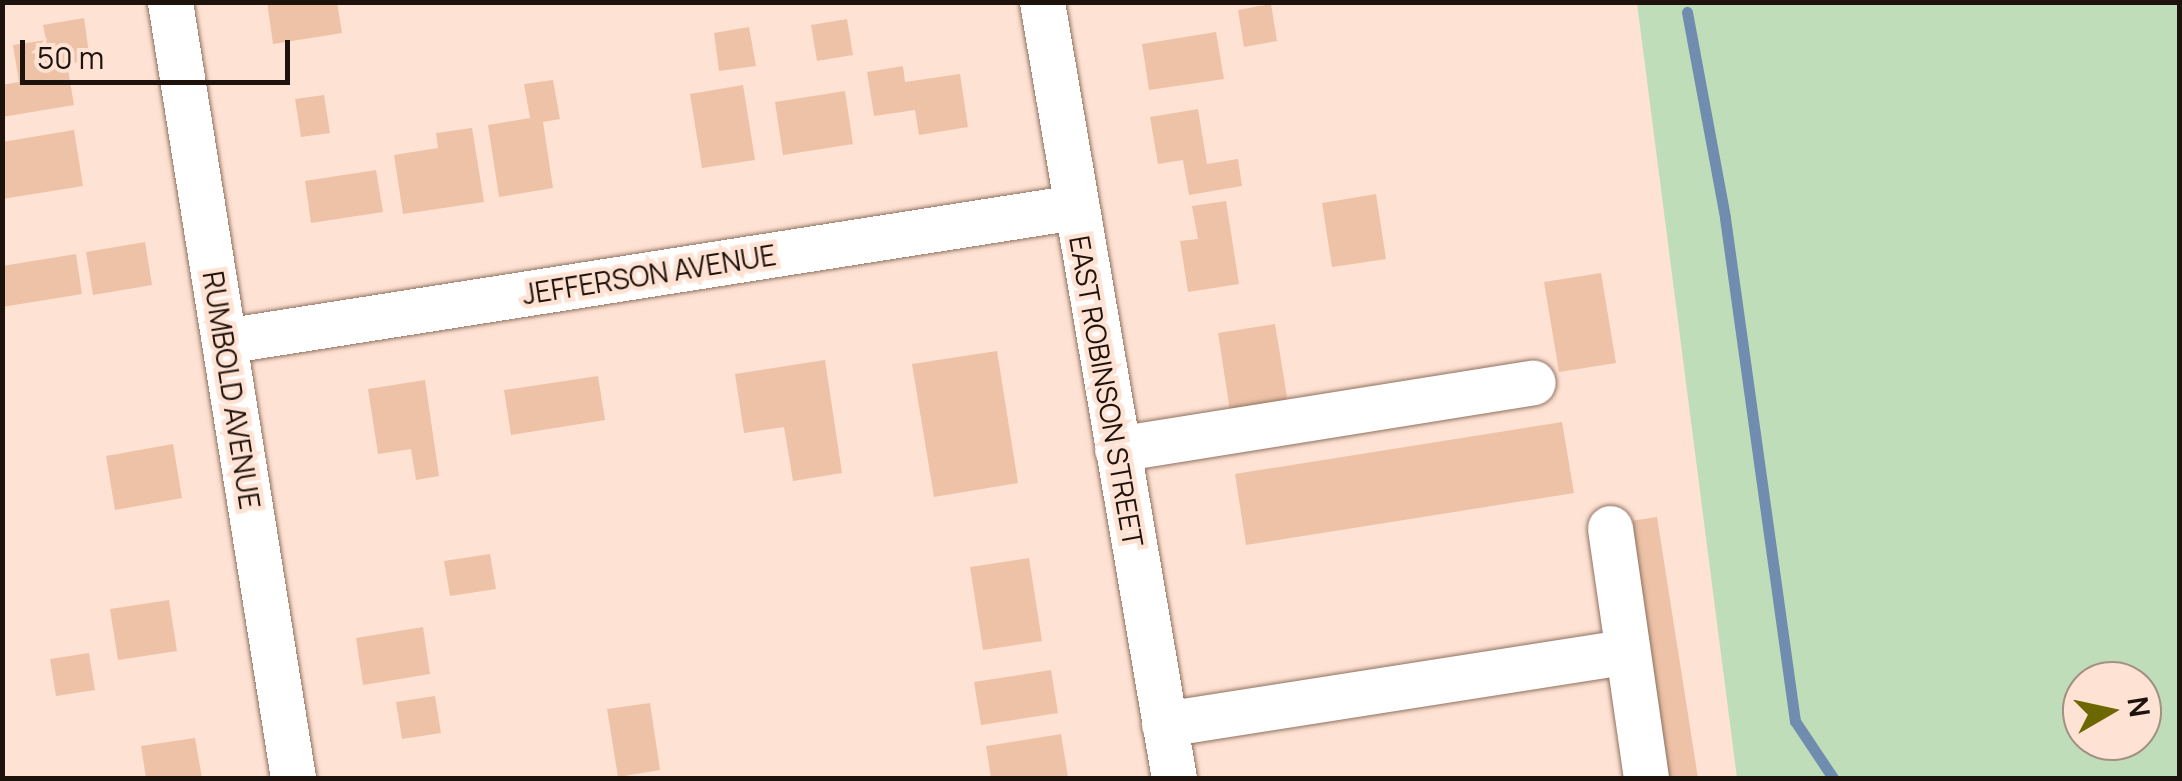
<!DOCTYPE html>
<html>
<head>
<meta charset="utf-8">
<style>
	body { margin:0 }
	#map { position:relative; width:2182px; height:781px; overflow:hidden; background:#fee2d3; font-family:Manrope,sans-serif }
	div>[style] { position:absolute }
	.green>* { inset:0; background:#bfddb9 }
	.stream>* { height:11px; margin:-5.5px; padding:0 5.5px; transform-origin:5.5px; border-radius:5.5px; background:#708db0 }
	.building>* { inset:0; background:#edc2a7 }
	.roads { filter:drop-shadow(0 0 2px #8f715f) drop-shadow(0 0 2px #8f715f) }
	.minor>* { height:45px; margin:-22.5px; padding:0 22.5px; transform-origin:22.5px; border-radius:22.5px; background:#fff }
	span { translate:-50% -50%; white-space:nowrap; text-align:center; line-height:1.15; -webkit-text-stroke:9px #fee2d3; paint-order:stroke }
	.street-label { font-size:28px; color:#1e120c }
	.frame { position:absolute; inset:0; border:5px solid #1e120c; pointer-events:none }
	.north { position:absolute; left:2062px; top:661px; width:100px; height:100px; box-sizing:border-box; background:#fee2d3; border:2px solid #a48f83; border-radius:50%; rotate:81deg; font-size:28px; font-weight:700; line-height:40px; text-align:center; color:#1e120c }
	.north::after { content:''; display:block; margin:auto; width:35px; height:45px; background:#6d6700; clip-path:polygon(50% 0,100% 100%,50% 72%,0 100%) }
	.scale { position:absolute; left:20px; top:40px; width:270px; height:45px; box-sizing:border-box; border:5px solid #1e120c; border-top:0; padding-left:12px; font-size:30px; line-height:35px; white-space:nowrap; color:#1e120c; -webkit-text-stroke:8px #fee2d3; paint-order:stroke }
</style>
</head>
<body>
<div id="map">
	<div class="green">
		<div style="clip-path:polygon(evenodd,1637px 3px,2179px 3px,2179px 778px,1737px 778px,1637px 3px,2082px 681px,2142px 681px,2142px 741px,2082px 741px,2082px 681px)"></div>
	</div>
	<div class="stream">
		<div style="left:1687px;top:12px;width:209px;rotate:79.5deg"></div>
		<div style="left:1725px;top:218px;width:508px;rotate:82.08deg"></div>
		<div style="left:1795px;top:721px;width:69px;rotate:56.3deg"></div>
	</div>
	<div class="building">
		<div style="clip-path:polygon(267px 2px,337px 2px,342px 33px,273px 44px)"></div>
		<div style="clip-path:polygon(1271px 4px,1277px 41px,1244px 47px,1238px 10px)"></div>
		<div style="clip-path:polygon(84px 18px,90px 60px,67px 64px,74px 105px,2px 117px,2px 85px,19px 82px,13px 45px,46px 40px,43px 25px)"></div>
		<div style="clip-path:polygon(847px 19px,853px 55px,817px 61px,811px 25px)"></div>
		<div style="clip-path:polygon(749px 27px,756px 66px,719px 71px,714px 33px)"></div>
		<div style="clip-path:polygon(1216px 32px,1224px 79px,1149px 90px,1142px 44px)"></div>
		<div style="clip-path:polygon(903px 66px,905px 82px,960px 74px,968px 127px,919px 135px,915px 110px,874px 116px,867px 72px)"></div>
		<div style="clip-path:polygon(553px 80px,560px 119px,543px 122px,553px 188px,499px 197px,488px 125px,530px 118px,524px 84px)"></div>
		<div style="clip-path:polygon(743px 85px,755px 160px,702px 168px,690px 94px)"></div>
		<div style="clip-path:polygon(845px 91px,853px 144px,783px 155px,775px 102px)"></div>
		<div style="clip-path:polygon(324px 95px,330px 133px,301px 137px,295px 99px)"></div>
		<div style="clip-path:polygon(1198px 109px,1207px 164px,1238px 159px,1242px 186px,1189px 195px,1183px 160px,1158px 164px,1150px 117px)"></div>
		<div style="clip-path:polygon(472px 128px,484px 202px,403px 214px,394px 155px,438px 148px,436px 133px)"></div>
		<div style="clip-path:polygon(74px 130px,83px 186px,2px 199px,2px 142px)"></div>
		<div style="clip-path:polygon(376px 170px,383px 212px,311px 223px,305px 181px)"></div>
		<div style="clip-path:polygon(1376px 194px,1386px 259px,1332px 267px,1322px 203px)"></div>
		<div style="clip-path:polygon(1226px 201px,1239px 284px,1188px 292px,1180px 241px,1198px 239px,1192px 206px)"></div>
		<div style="clip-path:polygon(145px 242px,152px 285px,93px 295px,86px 252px)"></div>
		<div style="clip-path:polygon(76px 254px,82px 294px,2px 307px,2px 266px)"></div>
		<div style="clip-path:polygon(1601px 273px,1616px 363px,1559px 372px,1544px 282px)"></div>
		<div style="clip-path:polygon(1275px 324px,1290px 415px,1232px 424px,1218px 333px)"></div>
		<div style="clip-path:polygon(997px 351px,1018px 483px,934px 497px,912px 364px)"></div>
		<div style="clip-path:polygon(825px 360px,842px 473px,793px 481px,784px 427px,744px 433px,735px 374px)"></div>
		<div style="clip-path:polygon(598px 376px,605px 420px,511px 435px,504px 390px)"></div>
		<div style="clip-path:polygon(425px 380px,439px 476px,416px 480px,411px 449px,378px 454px,368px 389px)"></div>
		<div style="clip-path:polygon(1562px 422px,1574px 493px,1246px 545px,1235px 474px)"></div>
		<div style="clip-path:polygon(173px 444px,182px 498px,115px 510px,106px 456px)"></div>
		<div style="clip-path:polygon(1657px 517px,1698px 778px,1658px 778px,1617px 523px)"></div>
		<div style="clip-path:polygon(490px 554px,496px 589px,450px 596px,444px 561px)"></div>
		<div style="clip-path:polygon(1029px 558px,1042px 641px,983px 650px,970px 567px)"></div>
		<div style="clip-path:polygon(169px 600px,177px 651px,118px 660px,110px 609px)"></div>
		<div style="clip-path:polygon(423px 627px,430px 674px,363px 685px,356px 638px)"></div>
		<div style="clip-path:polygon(89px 653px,95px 690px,56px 696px,50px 659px)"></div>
		<div style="clip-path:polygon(1051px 670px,1058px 713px,981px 725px,974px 682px)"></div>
		<div style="clip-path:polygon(435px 696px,441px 733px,402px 739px,396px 702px)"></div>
		<div style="clip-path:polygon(650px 703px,660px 770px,618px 777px,607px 709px)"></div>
		<div style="clip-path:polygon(1061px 734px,1068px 777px,991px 778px,986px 746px)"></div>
		<div style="clip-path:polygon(195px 738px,202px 778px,146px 778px,141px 746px)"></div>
	</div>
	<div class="roads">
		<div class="minor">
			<div style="left:170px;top:2px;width:786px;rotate:80.99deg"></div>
			<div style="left:1042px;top:2px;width:787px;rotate:80.35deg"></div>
			<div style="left:224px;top:341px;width:861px;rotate:-8.95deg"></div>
			<div style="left:1117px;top:449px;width:421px;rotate:-9.1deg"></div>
			<div style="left:1610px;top:528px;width:253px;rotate:81.8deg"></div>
			<div style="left:1164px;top:724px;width:465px;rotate:-8.9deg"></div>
		</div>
	</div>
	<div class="street-label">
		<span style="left:649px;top:274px;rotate:-9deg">JEFFERSON AVENUE</span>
		<span style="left:232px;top:390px;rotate:81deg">RUMBOLD AVENUE</span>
		<span style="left:1107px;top:391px;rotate:80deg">EAST ROBINSON STREET</span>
	</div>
	<div class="frame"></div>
	<div class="north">N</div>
	<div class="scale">50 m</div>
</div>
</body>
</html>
